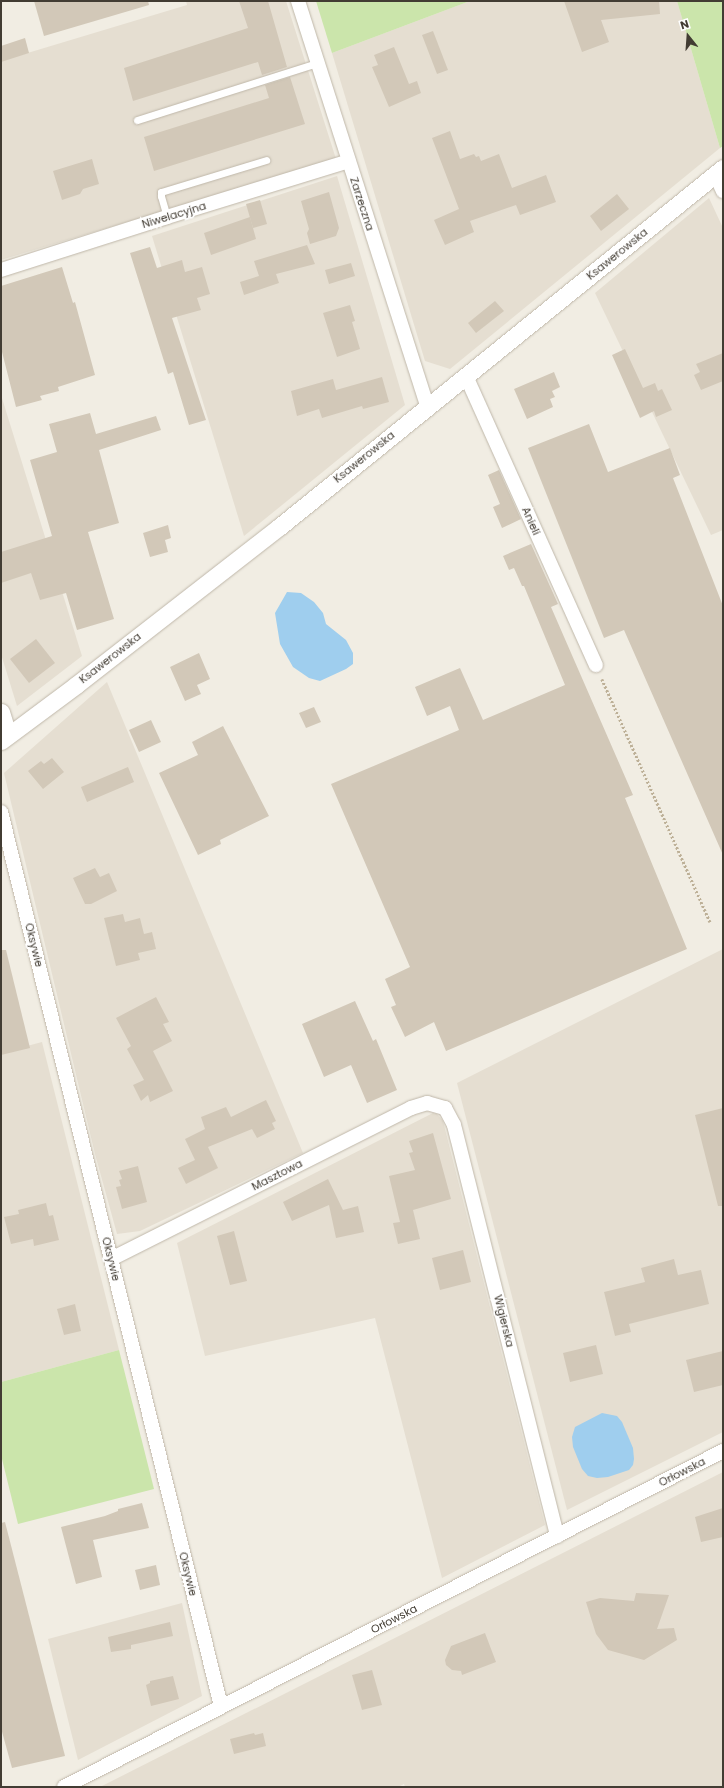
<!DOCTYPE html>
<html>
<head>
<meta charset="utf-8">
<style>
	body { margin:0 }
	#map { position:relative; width:724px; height:1788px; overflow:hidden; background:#f1ede3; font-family:Poppins,sans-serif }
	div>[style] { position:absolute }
	.residential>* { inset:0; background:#e5ded1 }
	.green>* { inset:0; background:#cbe5ab }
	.water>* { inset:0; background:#9fceee }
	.building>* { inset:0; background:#d2c8b8 }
	.path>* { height:2.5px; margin-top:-1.25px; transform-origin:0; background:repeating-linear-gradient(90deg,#bdb097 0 2px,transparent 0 4px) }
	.roads { filter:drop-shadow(0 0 1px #bfb7a9) drop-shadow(0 0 1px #bfb7a9) }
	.service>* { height:7px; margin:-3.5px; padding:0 3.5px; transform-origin:3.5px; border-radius:3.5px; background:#fff }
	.minor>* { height:14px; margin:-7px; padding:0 7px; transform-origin:7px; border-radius:7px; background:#fff }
	.tertiary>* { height:17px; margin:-8.5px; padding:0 8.5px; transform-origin:8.5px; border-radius:8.5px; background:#fff }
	span { translate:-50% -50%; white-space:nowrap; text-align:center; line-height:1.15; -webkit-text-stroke:3.5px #fff; paint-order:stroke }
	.street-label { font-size:11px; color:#423c33 }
	.frame { position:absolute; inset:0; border:2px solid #423c33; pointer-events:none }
	.north { position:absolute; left:668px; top:16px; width:40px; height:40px; -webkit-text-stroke:3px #fff; paint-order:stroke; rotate:343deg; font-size:11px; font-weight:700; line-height:16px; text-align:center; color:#423c33 }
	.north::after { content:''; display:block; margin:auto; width:14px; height:18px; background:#423c33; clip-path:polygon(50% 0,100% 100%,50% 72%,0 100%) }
</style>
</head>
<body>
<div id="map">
	<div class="residential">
		<div style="clip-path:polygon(186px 1px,286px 1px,336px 159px,1px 260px,1px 61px,187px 5px)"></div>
		<div style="clip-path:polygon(470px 1px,677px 1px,720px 148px,450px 369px,425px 361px,332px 53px)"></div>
		<div style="clip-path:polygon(337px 176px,405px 405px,244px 536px,152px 236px)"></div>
		<div style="clip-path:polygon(709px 198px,723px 228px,723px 530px,711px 535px,595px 293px)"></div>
		<div style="clip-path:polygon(1px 395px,82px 656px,17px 706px,1px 654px)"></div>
		<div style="clip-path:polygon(107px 682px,303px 1153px,140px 1231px,117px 1234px,95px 1154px,4px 773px)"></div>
		<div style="clip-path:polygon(723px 949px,723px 1432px,567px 1510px,457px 1083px)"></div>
		<div style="clip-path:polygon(42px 1042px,119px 1350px,1px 1382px,1px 1053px)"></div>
		<div style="clip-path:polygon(433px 1113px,437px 1114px,443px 1121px,545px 1525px,442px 1578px,375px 1318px,205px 1356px,177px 1243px)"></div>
		<div style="clip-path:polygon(723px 1472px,723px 1787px,405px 1787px,404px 1784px,398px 1787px,100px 1787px)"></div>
		<div style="clip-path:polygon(182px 1603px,202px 1696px,78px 1760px,48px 1639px)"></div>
	</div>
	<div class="green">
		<div style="clip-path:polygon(316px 1px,470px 1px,332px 53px)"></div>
		<div style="clip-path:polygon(677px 1px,723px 1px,723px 146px,720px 148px)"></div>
		<div style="clip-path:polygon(119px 1350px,154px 1489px,18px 1524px,1px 1455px,1px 1382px)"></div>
	</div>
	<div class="water">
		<div style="clip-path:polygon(287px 592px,301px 593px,314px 602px,323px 613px,326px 624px,346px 640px,353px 653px,353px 664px,346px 669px,320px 681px,309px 678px,293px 667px,280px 644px,275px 613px)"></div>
		<div style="clip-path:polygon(602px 1413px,617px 1416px,622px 1422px,633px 1448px,634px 1459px,633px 1465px,629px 1470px,608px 1477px,597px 1478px,588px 1476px,582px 1469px,573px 1447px,572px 1437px,575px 1427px)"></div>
	</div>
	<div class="building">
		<div style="clip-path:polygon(34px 1px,148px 1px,149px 5px,44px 36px)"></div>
		<div style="clip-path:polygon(239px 1px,268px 1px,287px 67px,262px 75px,258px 62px,133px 101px,124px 68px,248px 28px)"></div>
		<div style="clip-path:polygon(564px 1px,659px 1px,660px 14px,601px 20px,609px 42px,582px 52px)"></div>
		<div style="clip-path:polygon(433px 31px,448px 70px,437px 74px,422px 35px)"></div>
		<div style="clip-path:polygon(25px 38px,29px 53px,1px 62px,1px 46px)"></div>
		<div style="clip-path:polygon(394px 47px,409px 84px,417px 81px,421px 93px,389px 107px,372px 67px,378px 65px,374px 55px)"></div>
		<div style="clip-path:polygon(290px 77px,305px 124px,154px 171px,144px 137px,269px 98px,265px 85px)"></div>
		<div style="clip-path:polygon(450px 131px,460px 159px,474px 154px,476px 157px,479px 156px,481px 161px,499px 154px,512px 188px,546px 175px,556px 202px,520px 215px,516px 205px,470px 221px,474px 232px,445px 245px,434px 220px,459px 209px,432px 138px)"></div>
		<div style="clip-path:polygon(92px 159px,99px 184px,83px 189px,80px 194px,62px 200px,53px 171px)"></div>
		<div style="clip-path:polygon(329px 192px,339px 228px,336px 236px,310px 244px,307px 233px,309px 229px,301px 201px)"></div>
		<div style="clip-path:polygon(617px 194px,629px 209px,601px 231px,590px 216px)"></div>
		<div style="clip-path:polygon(260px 200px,267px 224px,253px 228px,246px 204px)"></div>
		<div style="clip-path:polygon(250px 217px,256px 239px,211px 255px,204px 233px)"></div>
		<div style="clip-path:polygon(307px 245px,315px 264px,276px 274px,279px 283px,244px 295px,240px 282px,259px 276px,254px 261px)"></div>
		<div style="clip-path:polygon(150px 247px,157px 268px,182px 260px,185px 272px,202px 267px,210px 294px,197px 298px,201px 310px,172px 318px,206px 420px,189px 425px,173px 372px,168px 374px,130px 253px)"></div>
		<div style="clip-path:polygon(351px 263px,355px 276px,329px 284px,325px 270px)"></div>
		<div style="clip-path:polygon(62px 267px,73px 303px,75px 302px,95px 375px,58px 387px,59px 391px,40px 396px,42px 400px,16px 407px,1px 348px,1px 286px)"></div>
		<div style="clip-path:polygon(495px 301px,504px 311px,476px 333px,468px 323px)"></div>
		<div style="clip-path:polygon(350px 305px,355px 321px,352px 322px,360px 349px,337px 357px,323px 313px)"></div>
		<div style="clip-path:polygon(625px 349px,643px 388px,655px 383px,658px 391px,662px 389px,672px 410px,656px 417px,654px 411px,640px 418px,612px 355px)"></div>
		<div style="clip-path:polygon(723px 353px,723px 381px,701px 390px,694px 375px,700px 372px,696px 364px)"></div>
		<div style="clip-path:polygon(554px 372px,560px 387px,552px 391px,555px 397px,550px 399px,553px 407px,527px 419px,514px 389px)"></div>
		<div style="clip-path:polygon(382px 377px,389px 402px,363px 409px,362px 406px,322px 418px,319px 409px,297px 416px,291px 391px,333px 379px,336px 390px)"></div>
		<div style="clip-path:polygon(90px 413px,96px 434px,156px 416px,161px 430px,99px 450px,119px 523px,88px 532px,114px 619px,77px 630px,66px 593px,40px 600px,31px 573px,1px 583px,1px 552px,52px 536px,30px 460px,57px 452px,49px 424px)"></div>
		<div style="clip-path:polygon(589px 424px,608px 472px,670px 448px,680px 475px,673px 478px,723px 606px,723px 855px,624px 630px,604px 638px,528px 448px)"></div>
		<div style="clip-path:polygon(499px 470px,521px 519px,502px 528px,493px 507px,500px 504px,488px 475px)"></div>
		<div style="clip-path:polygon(168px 525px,171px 538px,165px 540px,168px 552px,150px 557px,143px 533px)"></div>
		<div style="clip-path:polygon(531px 544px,558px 604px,551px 607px,633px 795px,625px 798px,687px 949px,446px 1051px,434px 1022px,405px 1037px,391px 1007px,396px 1005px,385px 979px,410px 967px,331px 784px,459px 730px,450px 706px,427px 716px,415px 687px,460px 668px,483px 720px,565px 685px,524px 586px,522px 586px,514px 568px,509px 570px,503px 556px)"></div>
		<div style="clip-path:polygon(36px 639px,55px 663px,29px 683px,10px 659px)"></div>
		<div style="clip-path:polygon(199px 653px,210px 679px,197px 685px,201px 694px,185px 701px,170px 667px)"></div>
		<div style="clip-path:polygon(314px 707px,321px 722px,306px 728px,299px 713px)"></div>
		<div style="clip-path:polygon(151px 720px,161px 742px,139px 752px,129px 730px)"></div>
		<div style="clip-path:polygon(223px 726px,269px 816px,220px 840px,221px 844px,198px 855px,159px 773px,198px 755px,192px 742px)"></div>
		<div style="clip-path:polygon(52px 758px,64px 772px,43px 789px,28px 771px,41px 761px,44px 764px)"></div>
		<div style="clip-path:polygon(128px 767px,134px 782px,87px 802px,81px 787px)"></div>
		<div style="clip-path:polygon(95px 868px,100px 877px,109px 873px,117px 891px,91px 904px,85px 904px,73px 878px)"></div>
		<div style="clip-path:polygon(123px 914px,125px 922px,140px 918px,144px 934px,152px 932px,156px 949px,138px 953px,140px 960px,116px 966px,104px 918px)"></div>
		<div style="clip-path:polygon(1px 950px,6px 950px,30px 1048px,1px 1055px)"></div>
		<div style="clip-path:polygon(156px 997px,169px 1022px,163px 1024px,172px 1041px,153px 1051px,173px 1091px,150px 1102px,148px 1095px,141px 1101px,133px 1085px,144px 1080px,127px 1049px,131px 1046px,116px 1018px)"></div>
		<div style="clip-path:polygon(355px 1001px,373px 1041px,376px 1039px,397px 1090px,367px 1103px,351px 1065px,324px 1077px,302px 1024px)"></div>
		<div style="clip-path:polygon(266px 1100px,276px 1121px,272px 1123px,275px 1129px,257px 1138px,252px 1129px,208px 1147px,218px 1168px,186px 1184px,178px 1168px,195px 1160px,185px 1139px,205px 1129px,201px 1117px,226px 1107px,231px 1117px)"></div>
		<div style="clip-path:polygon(723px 1108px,723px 1206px,718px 1206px,695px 1115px)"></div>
		<div style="clip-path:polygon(433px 1133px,451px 1199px,413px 1210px,420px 1239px,398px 1244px,393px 1223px,400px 1222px,389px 1176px,415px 1170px,409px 1153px,413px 1152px,409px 1141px)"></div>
		<div style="clip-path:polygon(138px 1166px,147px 1202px,122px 1209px,116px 1187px,121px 1186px,119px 1180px,122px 1179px,119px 1171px)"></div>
		<div style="clip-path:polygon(328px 1179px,343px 1210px,358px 1206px,364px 1232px,336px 1238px,329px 1205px,292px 1221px,283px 1202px)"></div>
		<div style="clip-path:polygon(46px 1203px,49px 1216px,53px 1215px,59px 1240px,34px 1246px,33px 1239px,11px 1244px,4px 1217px,19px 1214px,18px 1210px)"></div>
		<div style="clip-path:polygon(234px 1231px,247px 1281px,230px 1285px,217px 1236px)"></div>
		<div style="clip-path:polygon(463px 1250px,471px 1282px,440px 1290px,432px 1258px)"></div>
		<div style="clip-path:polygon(674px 1259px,678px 1275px,701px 1270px,709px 1304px,629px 1324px,631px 1332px,615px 1336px,604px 1292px,645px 1282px,641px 1268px)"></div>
		<div style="clip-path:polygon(75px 1304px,81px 1331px,64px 1335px,57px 1309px)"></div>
		<div style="clip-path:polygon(596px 1345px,603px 1374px,570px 1382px,563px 1353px)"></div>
		<div style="clip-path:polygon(723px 1351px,723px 1385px,694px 1392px,686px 1360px)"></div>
		<div style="clip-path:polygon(142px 1503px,149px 1528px,93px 1540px,102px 1577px,76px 1584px,61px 1527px,105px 1516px,118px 1511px,118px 1509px)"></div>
		<div style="clip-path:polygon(723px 1508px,723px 1537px,701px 1542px,695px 1517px)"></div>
		<div style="clip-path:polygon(5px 1522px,65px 1756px,12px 1768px,1px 1728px,1px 1523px)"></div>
		<div style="clip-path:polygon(156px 1565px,160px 1585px,140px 1590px,135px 1570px)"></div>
		<div style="clip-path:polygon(636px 1593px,669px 1595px,657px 1629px,674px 1628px,677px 1640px,644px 1660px,608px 1650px,596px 1634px,586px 1602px,600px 1598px,634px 1601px)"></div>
		<div style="clip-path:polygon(170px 1622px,173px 1636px,131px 1645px,131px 1649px,111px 1652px,108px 1637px)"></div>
		<div style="clip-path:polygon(485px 1633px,496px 1662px,462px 1675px,461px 1671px,452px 1670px,446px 1665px,445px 1660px,451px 1646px)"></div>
		<div style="clip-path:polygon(372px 1670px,382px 1705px,362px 1710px,352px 1675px)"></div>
		<div style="clip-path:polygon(173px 1676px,179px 1699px,151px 1706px,146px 1685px,150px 1683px,150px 1681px)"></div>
		<div style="clip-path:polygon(254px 1733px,255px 1735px,263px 1733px,266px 1746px,234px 1754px,230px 1739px)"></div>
	</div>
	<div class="path">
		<div style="left:602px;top:679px;width:266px;rotate:66deg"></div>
	</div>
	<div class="roads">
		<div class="service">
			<div style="left:137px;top:120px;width:189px;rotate:-17.6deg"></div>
			<div style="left:167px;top:217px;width:22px;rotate:-106deg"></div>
			<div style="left:161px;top:196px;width:4px;rotate:-90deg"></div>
			<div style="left:161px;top:192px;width:110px;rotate:-16.9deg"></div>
		</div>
		<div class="minor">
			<div style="left:298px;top:1px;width:425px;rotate:72.3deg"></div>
			<div style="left:715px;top:174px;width:19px;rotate:65deg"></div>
			<div style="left:1px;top:270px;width:174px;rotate:-17.7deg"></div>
			<div style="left:167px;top:217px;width:190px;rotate:-17.1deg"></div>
			<div style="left:466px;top:376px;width:317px;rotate:65.8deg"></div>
			<div style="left:1px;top:812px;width:921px;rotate:76.18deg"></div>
			<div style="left:111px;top:1259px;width:336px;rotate:-26.7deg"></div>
			<div style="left:411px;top:1108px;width:17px;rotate:-17deg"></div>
			<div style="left:427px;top:1103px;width:19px;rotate:16deg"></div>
			<div style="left:445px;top:1108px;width:19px;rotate:62deg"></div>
			<div style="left:454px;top:1125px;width:424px;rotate:75.9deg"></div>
			<div style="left:64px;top:1787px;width:740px;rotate:-27.02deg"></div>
		</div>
		<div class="tertiary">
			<div style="left:1px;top:712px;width:24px;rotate:73deg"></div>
			<div style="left:1px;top:741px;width:94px;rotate:-36.7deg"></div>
			<div style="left:76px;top:685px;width:257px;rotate:-37.9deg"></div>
			<div style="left:279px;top:527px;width:571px;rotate:-38.96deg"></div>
		</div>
	</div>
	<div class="street-label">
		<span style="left:362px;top:204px;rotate:72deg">Zarzeczna</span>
		<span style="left:174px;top:215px;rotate:-17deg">Niwelacyjna</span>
		<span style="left:617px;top:254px;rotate:-39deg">Ksawerowska</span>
		<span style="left:364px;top:457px;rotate:-39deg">Ksawerowska</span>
		<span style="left:531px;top:521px;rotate:66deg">Anieli</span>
		<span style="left:110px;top:658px;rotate:-38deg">Ksawerowska</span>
		<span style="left:34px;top:945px;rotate:76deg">Oksywie</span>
		<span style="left:277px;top:1175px;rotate:-27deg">Masztowa</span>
		<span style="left:111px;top:1259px;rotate:76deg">Oksywie</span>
		<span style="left:504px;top:1321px;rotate:76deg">Wigierska</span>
		<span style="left:682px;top:1472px;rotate:-27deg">Orłowska</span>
		<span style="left:188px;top:1574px;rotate:76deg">Oksywie</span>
		<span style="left:394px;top:1619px;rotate:-27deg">Orłowska</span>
	</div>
	<div class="frame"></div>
	<div class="north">N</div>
</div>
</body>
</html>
